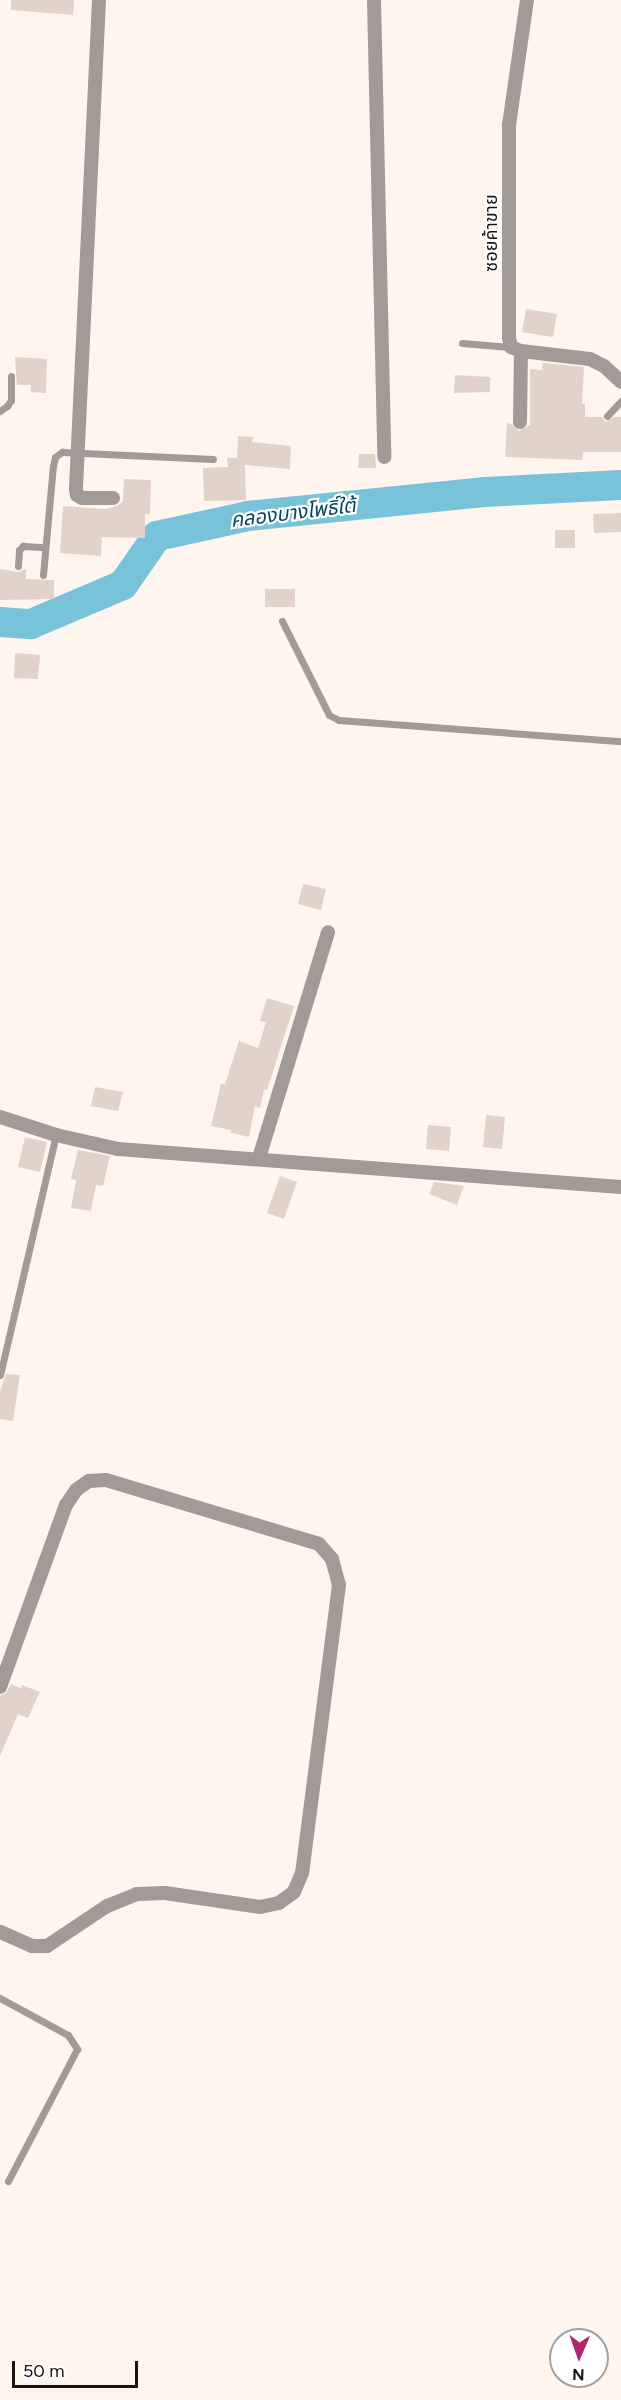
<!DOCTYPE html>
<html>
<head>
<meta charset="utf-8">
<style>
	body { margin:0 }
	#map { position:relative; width:621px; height:2400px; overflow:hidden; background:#fef5ef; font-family:Figtree,"Noto Sans Thai",sans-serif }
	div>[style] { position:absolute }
	.river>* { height:30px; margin:-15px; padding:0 15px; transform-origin:15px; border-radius:15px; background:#79c3da }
	.building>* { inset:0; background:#e1d3c9 }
	.lane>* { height:7px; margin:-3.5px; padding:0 3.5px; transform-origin:3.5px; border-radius:3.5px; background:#a19a97 }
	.street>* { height:14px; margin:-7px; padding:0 7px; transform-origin:7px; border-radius:7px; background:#a19a97 }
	span { translate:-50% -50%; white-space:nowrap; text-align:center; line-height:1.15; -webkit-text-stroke:4.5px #fff; paint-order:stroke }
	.street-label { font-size:18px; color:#181310 }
	.water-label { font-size:20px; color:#014757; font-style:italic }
	.north { position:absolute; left:549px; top:2328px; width:60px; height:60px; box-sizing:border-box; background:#fff; border:2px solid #a3a19f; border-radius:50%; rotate:182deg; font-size:16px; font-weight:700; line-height:24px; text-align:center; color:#181310 }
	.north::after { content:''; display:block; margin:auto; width:21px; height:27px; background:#b02769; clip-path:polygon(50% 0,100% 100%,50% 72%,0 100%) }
	.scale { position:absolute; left:12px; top:2361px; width:126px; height:27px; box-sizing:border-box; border:3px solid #181310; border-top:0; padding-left:8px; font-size:18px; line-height:21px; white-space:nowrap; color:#181310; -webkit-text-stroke:4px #fff; paint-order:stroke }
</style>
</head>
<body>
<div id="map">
	<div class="river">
		<div style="left:0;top:622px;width:31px;rotate:4deg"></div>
		<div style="left:31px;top:624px;width:100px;rotate:-23deg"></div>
		<div style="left:123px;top:585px;width:60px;rotate:-55.2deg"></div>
		<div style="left:157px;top:536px;width:93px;rotate:-12.4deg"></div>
		<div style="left:248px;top:516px;width:237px;rotate:-5.8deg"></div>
		<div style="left:484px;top:492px;width:137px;rotate:-2.9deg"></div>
	</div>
	<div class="building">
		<div style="clip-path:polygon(11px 0,74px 0,73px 15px,11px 10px)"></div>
		<div style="clip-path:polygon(526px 309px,557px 314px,553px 337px,522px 332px)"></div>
		<div style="clip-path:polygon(15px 357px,47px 359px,46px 393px,31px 392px,31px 385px,17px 385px)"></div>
		<div style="clip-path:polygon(543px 363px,584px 367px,582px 404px,585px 404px,585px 417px,602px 417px,606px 422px,614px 417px,621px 417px,621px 452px,583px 452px,582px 460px,505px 457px,507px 423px,511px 424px,519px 431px,530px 425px,530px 369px,542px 370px)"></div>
		<div style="clip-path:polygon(455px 375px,490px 377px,490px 392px,454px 393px)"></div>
		<div style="clip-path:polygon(238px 436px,253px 437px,252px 442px,291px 446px,290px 469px,245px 465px,246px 500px,204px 501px,203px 468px,228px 467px,227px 458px,237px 458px)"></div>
		<div style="clip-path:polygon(359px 454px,375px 454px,376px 468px,358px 468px)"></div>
		<div style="clip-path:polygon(124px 479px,151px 480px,150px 514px,145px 514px,145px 538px,102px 537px,101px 556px,60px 553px,63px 506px,105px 509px,117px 506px,123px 501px)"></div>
		<div style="clip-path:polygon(621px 513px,621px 532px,594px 533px,593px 514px)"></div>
		<div style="clip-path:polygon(555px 530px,575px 530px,575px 548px,555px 548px)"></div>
		<div style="clip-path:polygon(0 569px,18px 572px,26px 569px,26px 579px,54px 580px,54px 599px,0 600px)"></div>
		<div style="clip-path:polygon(265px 589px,295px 589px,295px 607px,265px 607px)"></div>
		<div style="clip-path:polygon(15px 653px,40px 655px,38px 679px,14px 678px)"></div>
		<div style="clip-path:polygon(303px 884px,326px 889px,321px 910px,298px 904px)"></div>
		<div style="clip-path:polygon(267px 998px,294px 1006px,267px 1090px,264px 1089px,260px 1108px,255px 1106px,249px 1137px,231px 1133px,231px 1130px,211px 1126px,221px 1084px,225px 1084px,239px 1041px,258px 1048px,266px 1022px,260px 1021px)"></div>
		<div style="clip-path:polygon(95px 1087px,123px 1092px,118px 1111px,91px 1106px)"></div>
		<div style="clip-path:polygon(486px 1115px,505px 1117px,502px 1149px,483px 1147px)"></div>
		<div style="clip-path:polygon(428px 1125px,451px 1127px,449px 1151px,426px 1149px)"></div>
		<div style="clip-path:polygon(25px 1137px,47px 1142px,40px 1172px,18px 1167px)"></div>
		<div style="clip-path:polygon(78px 1150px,110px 1156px,103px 1186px,96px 1185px,91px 1211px,71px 1208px,76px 1180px,71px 1179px)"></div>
		<div style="clip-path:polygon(280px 1176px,297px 1182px,284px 1219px,267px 1213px)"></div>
		<div style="clip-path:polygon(434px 1182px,464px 1186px,457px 1205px,429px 1194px)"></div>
		<div style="clip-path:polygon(6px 1374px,20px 1375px,13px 1421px,0 1419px,0 1391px)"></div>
		<div style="clip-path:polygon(11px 1684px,21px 1688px,22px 1685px,40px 1692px,28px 1718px,18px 1714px,0 1756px,0 1696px,6px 1693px)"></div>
	</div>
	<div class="lane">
		<div style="left:462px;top:343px;width:49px;rotate:4.7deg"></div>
		<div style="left:0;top:411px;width:9px;rotate:-36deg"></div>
		<div style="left:7px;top:406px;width:7px;rotate:-56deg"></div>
		<div style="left:11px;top:400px;width:24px;rotate:-90deg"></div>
		<div style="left:607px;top:416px;width:21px;rotate:-47deg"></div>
		<div style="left:18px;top:566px;width:16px;rotate:-86deg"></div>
		<div style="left:19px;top:550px;width:6px;rotate:-45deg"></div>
		<div style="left:23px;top:546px;width:22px;rotate:3deg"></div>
		<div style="left:43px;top:575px;width:109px;rotate:-84.8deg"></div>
		<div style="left:53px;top:466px;width:9px;rotate:-77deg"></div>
		<div style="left:55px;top:457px;width:9px;rotate:-36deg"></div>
		<div style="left:62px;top:452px;width:151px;rotate:2.7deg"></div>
		<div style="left:282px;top:621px;width:105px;rotate:63.4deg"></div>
		<div style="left:329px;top:715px;width:11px;rotate:27deg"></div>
		<div style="left:339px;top:720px;width:283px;rotate:4.3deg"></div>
		<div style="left:0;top:1375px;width:246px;rotate:-76.9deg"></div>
		<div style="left:0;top:1998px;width:77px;rotate:28.6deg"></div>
		<div style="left:68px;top:2035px;width:17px;rotate:57deg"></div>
		<div style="left:77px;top:2049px;width:149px;rotate:117.6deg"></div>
	</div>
	<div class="street">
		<div style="left:99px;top:0;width:490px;rotate:92.7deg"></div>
		<div style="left:76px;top:489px;width:6px;rotate:81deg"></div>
		<div style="left:77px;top:495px;width:6px;rotate:31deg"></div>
		<div style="left:82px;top:498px;width:31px"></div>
		<div style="left:374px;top:0;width:457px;rotate:88.7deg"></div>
		<div style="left:527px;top:0;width:126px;rotate:98.2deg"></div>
		<div style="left:509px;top:125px;width:213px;rotate:90deg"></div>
		<div style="left:509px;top:338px;width:9px;rotate:77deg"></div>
		<div style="left:511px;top:347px;width:11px;rotate:22deg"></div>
		<div style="left:521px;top:351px;width:69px;rotate:6.6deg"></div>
		<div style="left:590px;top:359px;width:16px;rotate:27deg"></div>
		<div style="left:604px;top:366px;width:23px;rotate:43deg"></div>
		<div style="left:520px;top:422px;width:71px;rotate:-89.2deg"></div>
		<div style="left:0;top:1117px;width:59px;rotate:17.8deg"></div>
		<div style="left:56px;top:1135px;width:64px;rotate:12.7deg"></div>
		<div style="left:118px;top:1149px;width:504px;rotate:4.32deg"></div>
		<div style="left:259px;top:1158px;width:236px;rotate:-73deg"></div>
		<div style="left:0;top:1687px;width:194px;rotate:-70.1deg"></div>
		<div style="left:66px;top:1505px;width:18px;rotate:-56deg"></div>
		<div style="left:76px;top:1490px;width:16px;rotate:-35deg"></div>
		<div style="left:89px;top:1481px;width:17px;rotate:-3deg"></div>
		<div style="left:106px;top:1480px;width:222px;rotate:16.7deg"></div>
		<div style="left:319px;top:1544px;width:20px;rotate:49deg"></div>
		<div style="left:332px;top:1559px;width:27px;rotate:75deg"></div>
		<div style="left:339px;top:1585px;width:290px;rotate:97.3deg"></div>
		<div style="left:302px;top:1873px;width:21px;rotate:113deg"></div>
		<div style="left:294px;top:1892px;width:19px;rotate:144deg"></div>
		<div style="left:279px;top:1903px;width:19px;rotate:168deg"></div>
		<div style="left:260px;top:1907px;width:96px;rotate:-171.6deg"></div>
		<div style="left:165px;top:1893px;width:28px;rotate:178deg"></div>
		<div style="left:137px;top:1894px;width:32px;rotate:158deg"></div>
		<div style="left:107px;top:1906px;width:72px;rotate:146.3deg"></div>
		<div style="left:47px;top:1946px;width:15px;rotate:180deg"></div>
		<div style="left:32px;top:1946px;width:35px;rotate:-156deg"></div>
	</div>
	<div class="street-label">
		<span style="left:491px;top:233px;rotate:-90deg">ซอยค้าขาย</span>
	</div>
	<div class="water-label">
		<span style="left:293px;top:513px;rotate:-7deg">คลองบางโพธิ์ใต้</span>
	</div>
	<div class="north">N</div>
	<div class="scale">50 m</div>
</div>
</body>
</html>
